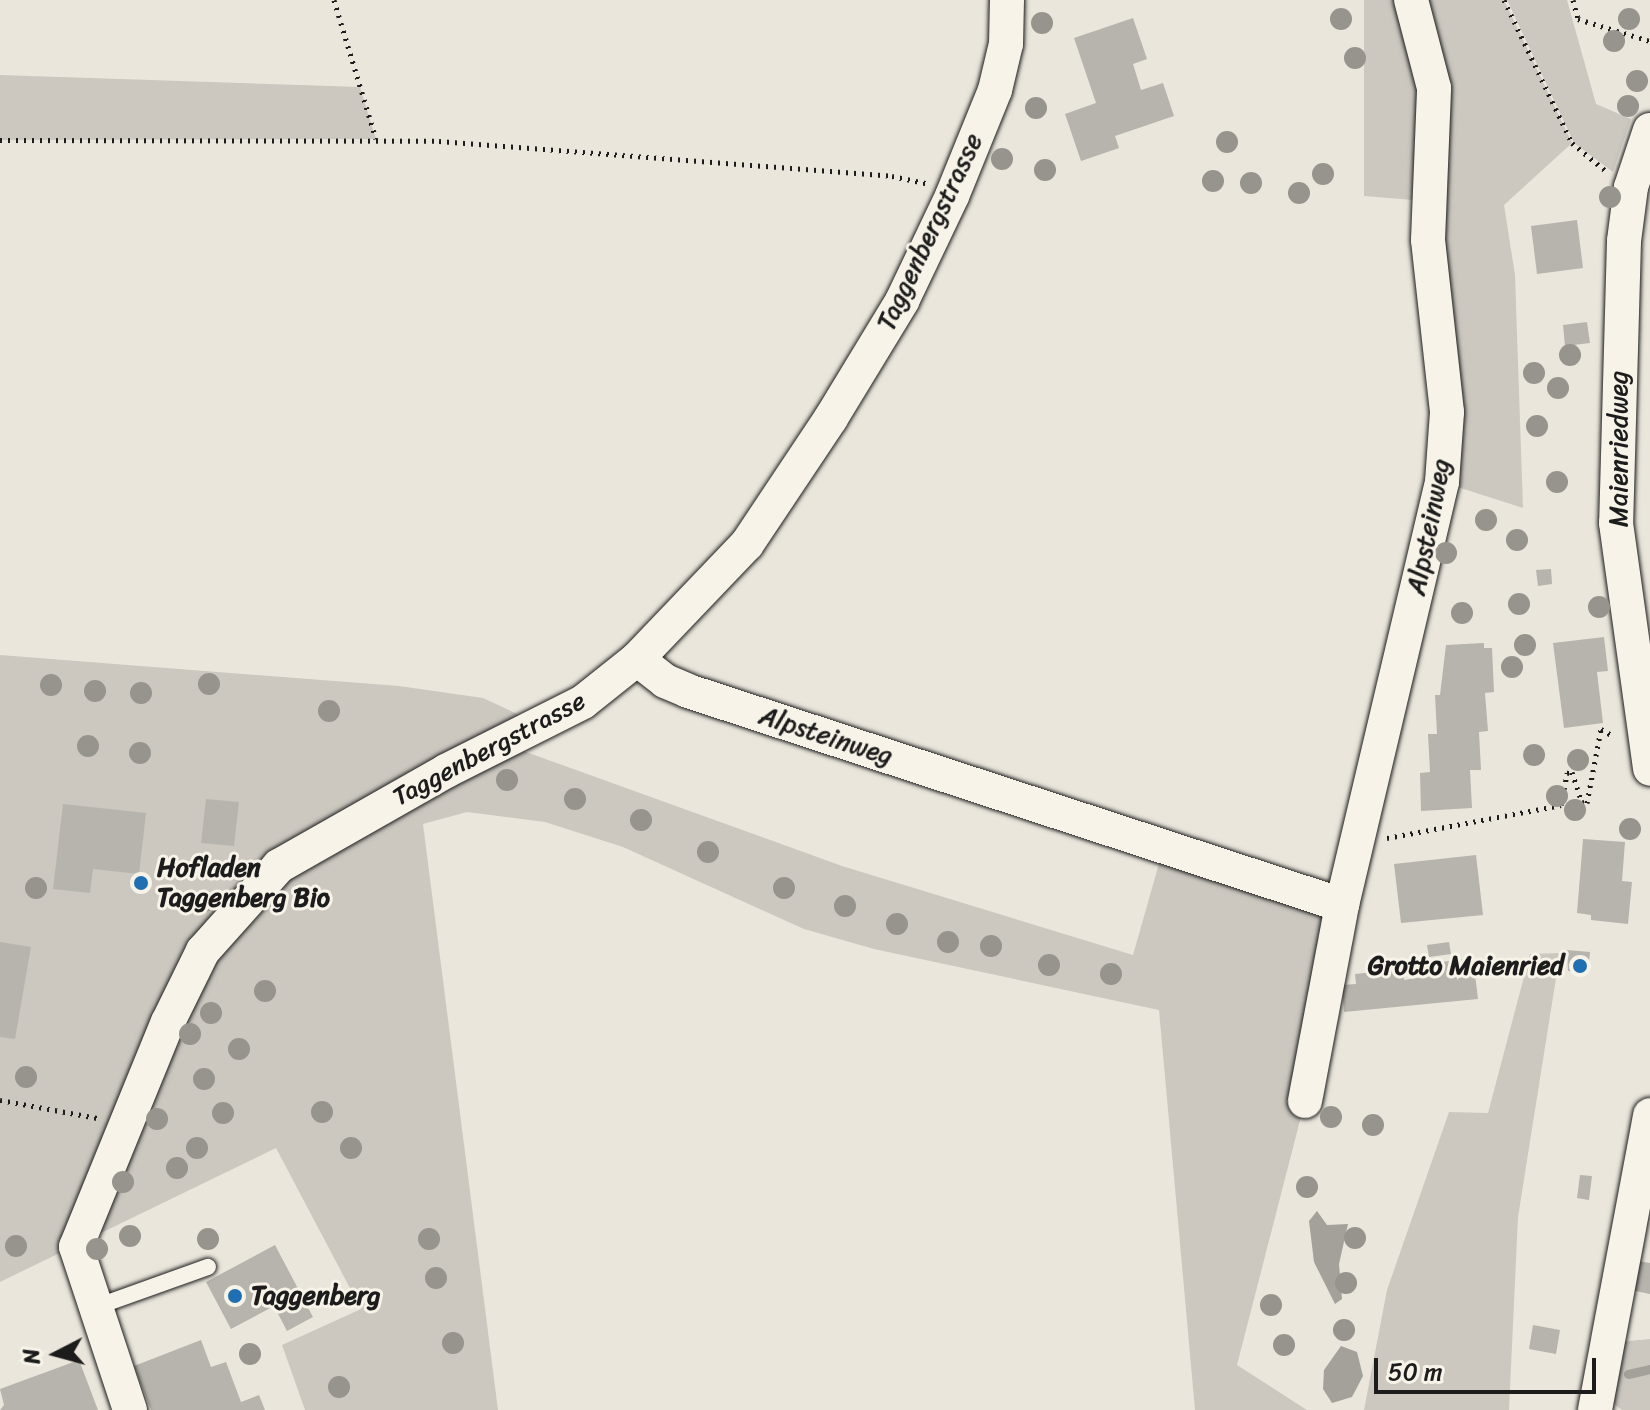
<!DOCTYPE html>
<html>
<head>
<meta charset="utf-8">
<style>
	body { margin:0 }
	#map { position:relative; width:1650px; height:1410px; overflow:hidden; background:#eae6dc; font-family:Sriracha,sans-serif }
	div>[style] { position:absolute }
	.green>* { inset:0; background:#ccc8c0 }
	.water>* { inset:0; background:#a3a19a }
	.stream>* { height:9px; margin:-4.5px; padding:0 4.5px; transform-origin:4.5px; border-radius:4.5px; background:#a3a19a }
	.building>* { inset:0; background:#b6b4ac }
	.path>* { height:5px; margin-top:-2.5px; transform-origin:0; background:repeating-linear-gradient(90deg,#1c1c1c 0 2px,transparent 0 8px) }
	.roads { filter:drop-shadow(0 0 2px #1c1c1c) drop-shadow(0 0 2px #1c1c1c) }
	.service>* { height:16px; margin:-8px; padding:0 8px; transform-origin:8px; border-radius:8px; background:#f7f3e8 }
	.minor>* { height:34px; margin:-17px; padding:0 17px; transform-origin:17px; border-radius:17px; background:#f7f3e8 }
	.trees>* { width:22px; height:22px; margin:-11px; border-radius:50%; background:#96948d }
	.dots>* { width:22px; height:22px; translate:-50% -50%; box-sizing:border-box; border:4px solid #f7f3e8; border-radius:50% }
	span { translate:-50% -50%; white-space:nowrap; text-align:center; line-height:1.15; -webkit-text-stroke:6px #f7f3e8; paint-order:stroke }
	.street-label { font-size:26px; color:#1c1c1c }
	.poi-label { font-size:26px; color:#1c1c1c; font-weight:700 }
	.left { translate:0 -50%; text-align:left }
	.right { translate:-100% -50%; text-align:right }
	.north { position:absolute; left:16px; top:1314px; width:80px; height:80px; -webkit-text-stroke:6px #f7f3e8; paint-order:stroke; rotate:264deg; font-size:22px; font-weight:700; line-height:32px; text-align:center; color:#1c1c1c }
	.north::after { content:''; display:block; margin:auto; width:28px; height:36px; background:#1c1c1c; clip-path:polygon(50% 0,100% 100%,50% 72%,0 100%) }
	.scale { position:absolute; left:1374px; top:1358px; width:222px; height:36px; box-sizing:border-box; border:4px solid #1c1c1c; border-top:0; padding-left:10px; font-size:24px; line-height:28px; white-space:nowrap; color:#1c1c1c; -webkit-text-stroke:6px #f7f3e8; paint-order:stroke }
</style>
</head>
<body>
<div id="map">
	<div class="green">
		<div style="clip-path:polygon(1364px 0,1504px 0,1572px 143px,1504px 205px,1515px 275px,1523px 508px,1442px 482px,1425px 201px,1364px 196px)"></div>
		<div style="clip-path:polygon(1507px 0,1567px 0,1596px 104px,1631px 119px,1613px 172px,1574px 143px)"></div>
		<div style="clip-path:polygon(0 75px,360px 87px,376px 139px,0 140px)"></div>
		<div style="clip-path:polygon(0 655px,399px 686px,483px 698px,541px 725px,504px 744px,842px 866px,1133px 955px,1164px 846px,1342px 905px,1305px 1101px,1237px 1365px,1307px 1410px,1195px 1410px,1159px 1010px,874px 949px,804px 929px,623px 847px,545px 822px,467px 812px,423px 824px,498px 1410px,305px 1410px,282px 1345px,361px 1309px,276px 1148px,0 1282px)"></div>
		<div style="clip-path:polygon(1560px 953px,1518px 1217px,1509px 1410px,1364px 1410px,1387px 1290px,1449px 1112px,1488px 1113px,1530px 954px)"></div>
		<div style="clip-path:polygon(1650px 1339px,1650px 1410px,1622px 1410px,1607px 1399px,1618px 1342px)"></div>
	</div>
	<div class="water">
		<div style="clip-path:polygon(1317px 1211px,1327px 1225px,1348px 1224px,1339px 1264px,1342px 1299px,1335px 1304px,1314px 1262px,1309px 1221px)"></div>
		<div style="clip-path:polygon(1341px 1346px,1357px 1352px,1363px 1376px,1352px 1397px,1332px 1403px,1323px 1389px,1324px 1370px)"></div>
	</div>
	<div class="stream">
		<div style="left:1628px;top:1374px;width:23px;rotate:-13deg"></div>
	</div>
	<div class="building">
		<div style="clip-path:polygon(1133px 18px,1147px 59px,1133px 64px,1141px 90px,1163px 83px,1174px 116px,1115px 136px,1119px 148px,1081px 161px,1065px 114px,1096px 103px,1074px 38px)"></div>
		<div style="clip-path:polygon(1577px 220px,1583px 268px,1537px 274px,1531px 226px)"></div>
		<div style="clip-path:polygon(1587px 322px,1590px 343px,1565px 346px,1563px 325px)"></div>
		<div style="clip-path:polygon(1551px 569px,1552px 584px,1538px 586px,1536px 570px)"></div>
		<div style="clip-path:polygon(1604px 637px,1608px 671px,1597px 672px,1603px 723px,1564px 728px,1553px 643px)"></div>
		<div style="clip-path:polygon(1484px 643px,1484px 648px,1492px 648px,1494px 692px,1485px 693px,1488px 731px,1479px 732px,1481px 770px,1470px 770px,1472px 808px,1421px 811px,1420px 773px,1430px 772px,1428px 734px,1437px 734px,1435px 695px,1440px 695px,1446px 645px)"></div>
		<div style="clip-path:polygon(206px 799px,239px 802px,234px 846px,201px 843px)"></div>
		<div style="clip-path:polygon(63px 804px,146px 813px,139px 874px,93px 869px,90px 893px,53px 889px)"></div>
		<div style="clip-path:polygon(1583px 839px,1625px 842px,1622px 881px,1632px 882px,1628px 924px,1591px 920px,1591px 915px,1577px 913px)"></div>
		<div style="clip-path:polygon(1476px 855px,1483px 915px,1401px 923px,1394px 864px)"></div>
		<div style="clip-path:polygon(0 942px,31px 947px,15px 1039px,0 1037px)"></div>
		<div style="clip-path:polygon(1449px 942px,1451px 954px,1429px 957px,1427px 945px)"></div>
		<div style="clip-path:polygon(1567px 950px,1590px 952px,1588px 973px,1568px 971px)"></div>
		<div style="clip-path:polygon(1473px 958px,1478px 999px,1344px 1012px,1342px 985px,1356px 984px,1355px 974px,1403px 969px,1404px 980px,1429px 976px,1426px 964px)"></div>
		<div style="clip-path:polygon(1580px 1175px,1592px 1176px,1589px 1200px,1577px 1198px)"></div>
		<div style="clip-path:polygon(275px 1245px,313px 1317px,287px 1331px,274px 1306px,231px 1329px,206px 1282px)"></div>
		<div style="clip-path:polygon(1637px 1261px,1650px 1263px,1650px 1294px,1631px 1290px)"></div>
		<div style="clip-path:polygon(1533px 1325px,1560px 1330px,1556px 1354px,1529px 1349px)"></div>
		<div style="clip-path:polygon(201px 1340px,211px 1367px,226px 1362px,241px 1402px,259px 1395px,265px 1410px,151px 1410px,134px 1366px)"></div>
		<div style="clip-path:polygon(79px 1360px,98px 1410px,0 1410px,4px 1405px,0 1389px)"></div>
	</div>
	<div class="path">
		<div style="left:334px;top:0;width:145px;rotate:73.2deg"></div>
		<div style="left:1504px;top:0;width:158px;rotate:64.6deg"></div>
		<div style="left:1572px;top:143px;width:44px;rotate:39.5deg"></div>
		<div style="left:1573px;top:0;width:20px;rotate:75deg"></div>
		<div style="left:1578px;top:19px;width:75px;rotate:17deg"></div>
		<div style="left:0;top:140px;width:439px;rotate:0.1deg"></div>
		<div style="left:439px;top:141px;width:454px;rotate:4.4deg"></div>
		<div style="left:892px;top:176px;width:35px;rotate:12deg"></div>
		<div style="left:1387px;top:838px;width:177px;rotate:-10.7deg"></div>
		<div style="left:1561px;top:805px;width:33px;rotate:-79deg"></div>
		<div style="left:1567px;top:773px;width:5px;rotate:-11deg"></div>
		<div style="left:1572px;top:772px;width:32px;rotate:72deg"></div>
		<div style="left:1582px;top:802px;width:5px;rotate:11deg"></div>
		<div style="left:1587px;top:803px;width:75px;rotate:-79.3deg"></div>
		<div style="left:1601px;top:729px;width:14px;rotate:30deg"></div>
		<div style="left:0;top:1100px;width:99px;rotate:10.5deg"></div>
	</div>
	<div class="roads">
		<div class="service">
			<div style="left:96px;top:1307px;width:119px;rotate:-19.7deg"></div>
		</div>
		<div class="minor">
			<div style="left:1650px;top:130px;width:60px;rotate:108.4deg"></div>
			<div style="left:1631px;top:187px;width:54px;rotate:97.4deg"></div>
			<div style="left:1624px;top:241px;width:282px;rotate:91.6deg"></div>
			<div style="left:1616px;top:523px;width:248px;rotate:82.1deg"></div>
			<div style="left:637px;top:659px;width:36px;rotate:38deg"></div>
			<div style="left:665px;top:681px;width:25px;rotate:23deg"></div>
			<div style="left:688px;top:691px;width:688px;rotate:18.12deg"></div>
			<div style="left:1305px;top:1101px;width:199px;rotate:-79.3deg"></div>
			<div style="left:1342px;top:905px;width:435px;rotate:-76.7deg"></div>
			<div style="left:1442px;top:482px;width:70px;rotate:-85.9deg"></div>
			<div style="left:1447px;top:412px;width:173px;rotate:-96.3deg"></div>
			<div style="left:1428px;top:240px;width:152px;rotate:-87.7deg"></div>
			<div style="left:1434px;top:88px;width:91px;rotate:-104.6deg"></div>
			<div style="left:130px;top:1410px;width:172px;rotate:-108.3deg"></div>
			<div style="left:76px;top:1247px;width:243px;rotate:-67.8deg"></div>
			<div style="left:168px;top:1022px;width:79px;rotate:-63.8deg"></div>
			<div style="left:203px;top:951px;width:114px;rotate:-48.2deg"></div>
			<div style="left:279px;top:866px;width:192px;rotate:-29.6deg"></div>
			<div style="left:446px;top:771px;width:153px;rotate:-26.7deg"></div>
			<div style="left:583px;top:702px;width:69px;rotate:-38.5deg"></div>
			<div style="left:637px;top:659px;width:159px;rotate:-46.3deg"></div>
			<div style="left:747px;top:544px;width:151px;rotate:-56.3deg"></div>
			<div style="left:831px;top:418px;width:137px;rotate:-58.7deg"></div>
			<div style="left:902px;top:301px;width:116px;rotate:-64.5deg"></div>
			<div style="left:952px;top:196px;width:114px;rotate:-67.9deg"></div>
			<div style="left:995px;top:90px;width:47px;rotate:-76.6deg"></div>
			<div style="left:1006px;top:44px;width:44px;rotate:-88.7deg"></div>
			<div style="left:1595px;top:1410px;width:300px;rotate:-79.4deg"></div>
		</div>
	</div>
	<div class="trees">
		<div style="left:1341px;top:19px"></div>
		<div style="left:1629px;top:19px"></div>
		<div style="left:1042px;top:23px"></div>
		<div style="left:1614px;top:41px"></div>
		<div style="left:1355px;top:58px"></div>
		<div style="left:1637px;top:81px"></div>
		<div style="left:1628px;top:106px"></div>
		<div style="left:1036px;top:108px"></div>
		<div style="left:1227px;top:142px"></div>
		<div style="left:1002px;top:159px"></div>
		<div style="left:1045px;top:170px"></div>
		<div style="left:1323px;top:174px"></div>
		<div style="left:1213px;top:181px"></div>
		<div style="left:1251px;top:183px"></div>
		<div style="left:1299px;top:193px"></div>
		<div style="left:1610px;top:197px"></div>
		<div style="left:1570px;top:355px"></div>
		<div style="left:1534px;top:373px"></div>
		<div style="left:1558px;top:388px"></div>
		<div style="left:1537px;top:426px"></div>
		<div style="left:1557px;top:482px"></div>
		<div style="left:1486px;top:520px"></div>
		<div style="left:1517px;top:540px"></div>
		<div style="left:1446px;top:553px"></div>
		<div style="left:1519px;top:604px"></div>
		<div style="left:1599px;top:607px"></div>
		<div style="left:1462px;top:613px"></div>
		<div style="left:1525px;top:645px"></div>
		<div style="left:1512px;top:667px"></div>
		<div style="left:209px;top:684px"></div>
		<div style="left:51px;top:685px"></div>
		<div style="left:95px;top:691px"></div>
		<div style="left:141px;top:693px"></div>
		<div style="left:329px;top:711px"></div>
		<div style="left:88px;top:746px"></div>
		<div style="left:140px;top:753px"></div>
		<div style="left:1534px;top:755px"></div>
		<div style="left:1578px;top:760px"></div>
		<div style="left:507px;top:780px"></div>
		<div style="left:1557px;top:796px"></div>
		<div style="left:575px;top:799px"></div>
		<div style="left:1575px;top:810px"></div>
		<div style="left:641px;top:820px"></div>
		<div style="left:1630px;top:829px"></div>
		<div style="left:708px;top:852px"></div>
		<div style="left:36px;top:888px"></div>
		<div style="left:784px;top:888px"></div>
		<div style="left:204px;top:901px"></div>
		<div style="left:845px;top:906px"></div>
		<div style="left:897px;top:924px"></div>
		<div style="left:948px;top:942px"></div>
		<div style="left:991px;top:946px"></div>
		<div style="left:1049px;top:965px"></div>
		<div style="left:1111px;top:974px"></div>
		<div style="left:265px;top:991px"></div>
		<div style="left:211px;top:1013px"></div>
		<div style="left:190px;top:1034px"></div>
		<div style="left:239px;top:1049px"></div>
		<div style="left:26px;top:1077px"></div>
		<div style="left:204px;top:1079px"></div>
		<div style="left:322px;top:1112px"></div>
		<div style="left:223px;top:1113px"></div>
		<div style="left:1331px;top:1117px"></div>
		<div style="left:157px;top:1119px"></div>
		<div style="left:1373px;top:1125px"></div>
		<div style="left:197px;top:1148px"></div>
		<div style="left:351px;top:1148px"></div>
		<div style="left:177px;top:1168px"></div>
		<div style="left:123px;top:1182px"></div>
		<div style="left:1307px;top:1187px"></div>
		<div style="left:130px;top:1236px"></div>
		<div style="left:1355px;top:1238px"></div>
		<div style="left:208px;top:1239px"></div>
		<div style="left:429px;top:1239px"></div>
		<div style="left:16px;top:1246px"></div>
		<div style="left:97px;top:1249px"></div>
		<div style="left:436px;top:1278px"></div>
		<div style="left:1346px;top:1283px"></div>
		<div style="left:1271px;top:1305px"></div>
		<div style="left:1344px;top:1330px"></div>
		<div style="left:453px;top:1343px"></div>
		<div style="left:1284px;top:1345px"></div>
		<div style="left:250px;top:1354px"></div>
		<div style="left:339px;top:1387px"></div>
	</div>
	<div class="dots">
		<div style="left:141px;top:883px;background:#1f6fb2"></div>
		<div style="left:1580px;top:966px;background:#1f6fb2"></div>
		<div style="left:235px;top:1296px;background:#1f6fb2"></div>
	</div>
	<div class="street-label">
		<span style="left:930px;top:232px;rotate:-65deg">Taggenbergstrasse</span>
		<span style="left:1619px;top:449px;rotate:-90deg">Maienriedweg</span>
		<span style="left:1429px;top:527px;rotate:-79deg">Alpsteinweg</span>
		<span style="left:826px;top:736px;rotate:18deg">Alpsteinweg</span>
		<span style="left:489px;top:749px;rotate:-28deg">Taggenbergstrasse</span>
	</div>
	<div class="poi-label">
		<span class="left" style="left:157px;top:883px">Hofladen<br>Taggenberg Bio</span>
		<span class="right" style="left:1564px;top:966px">Grotto Maienried</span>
		<span class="left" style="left:251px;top:1296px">Taggenberg</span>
	</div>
	<div class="north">N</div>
	<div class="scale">50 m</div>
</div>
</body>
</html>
